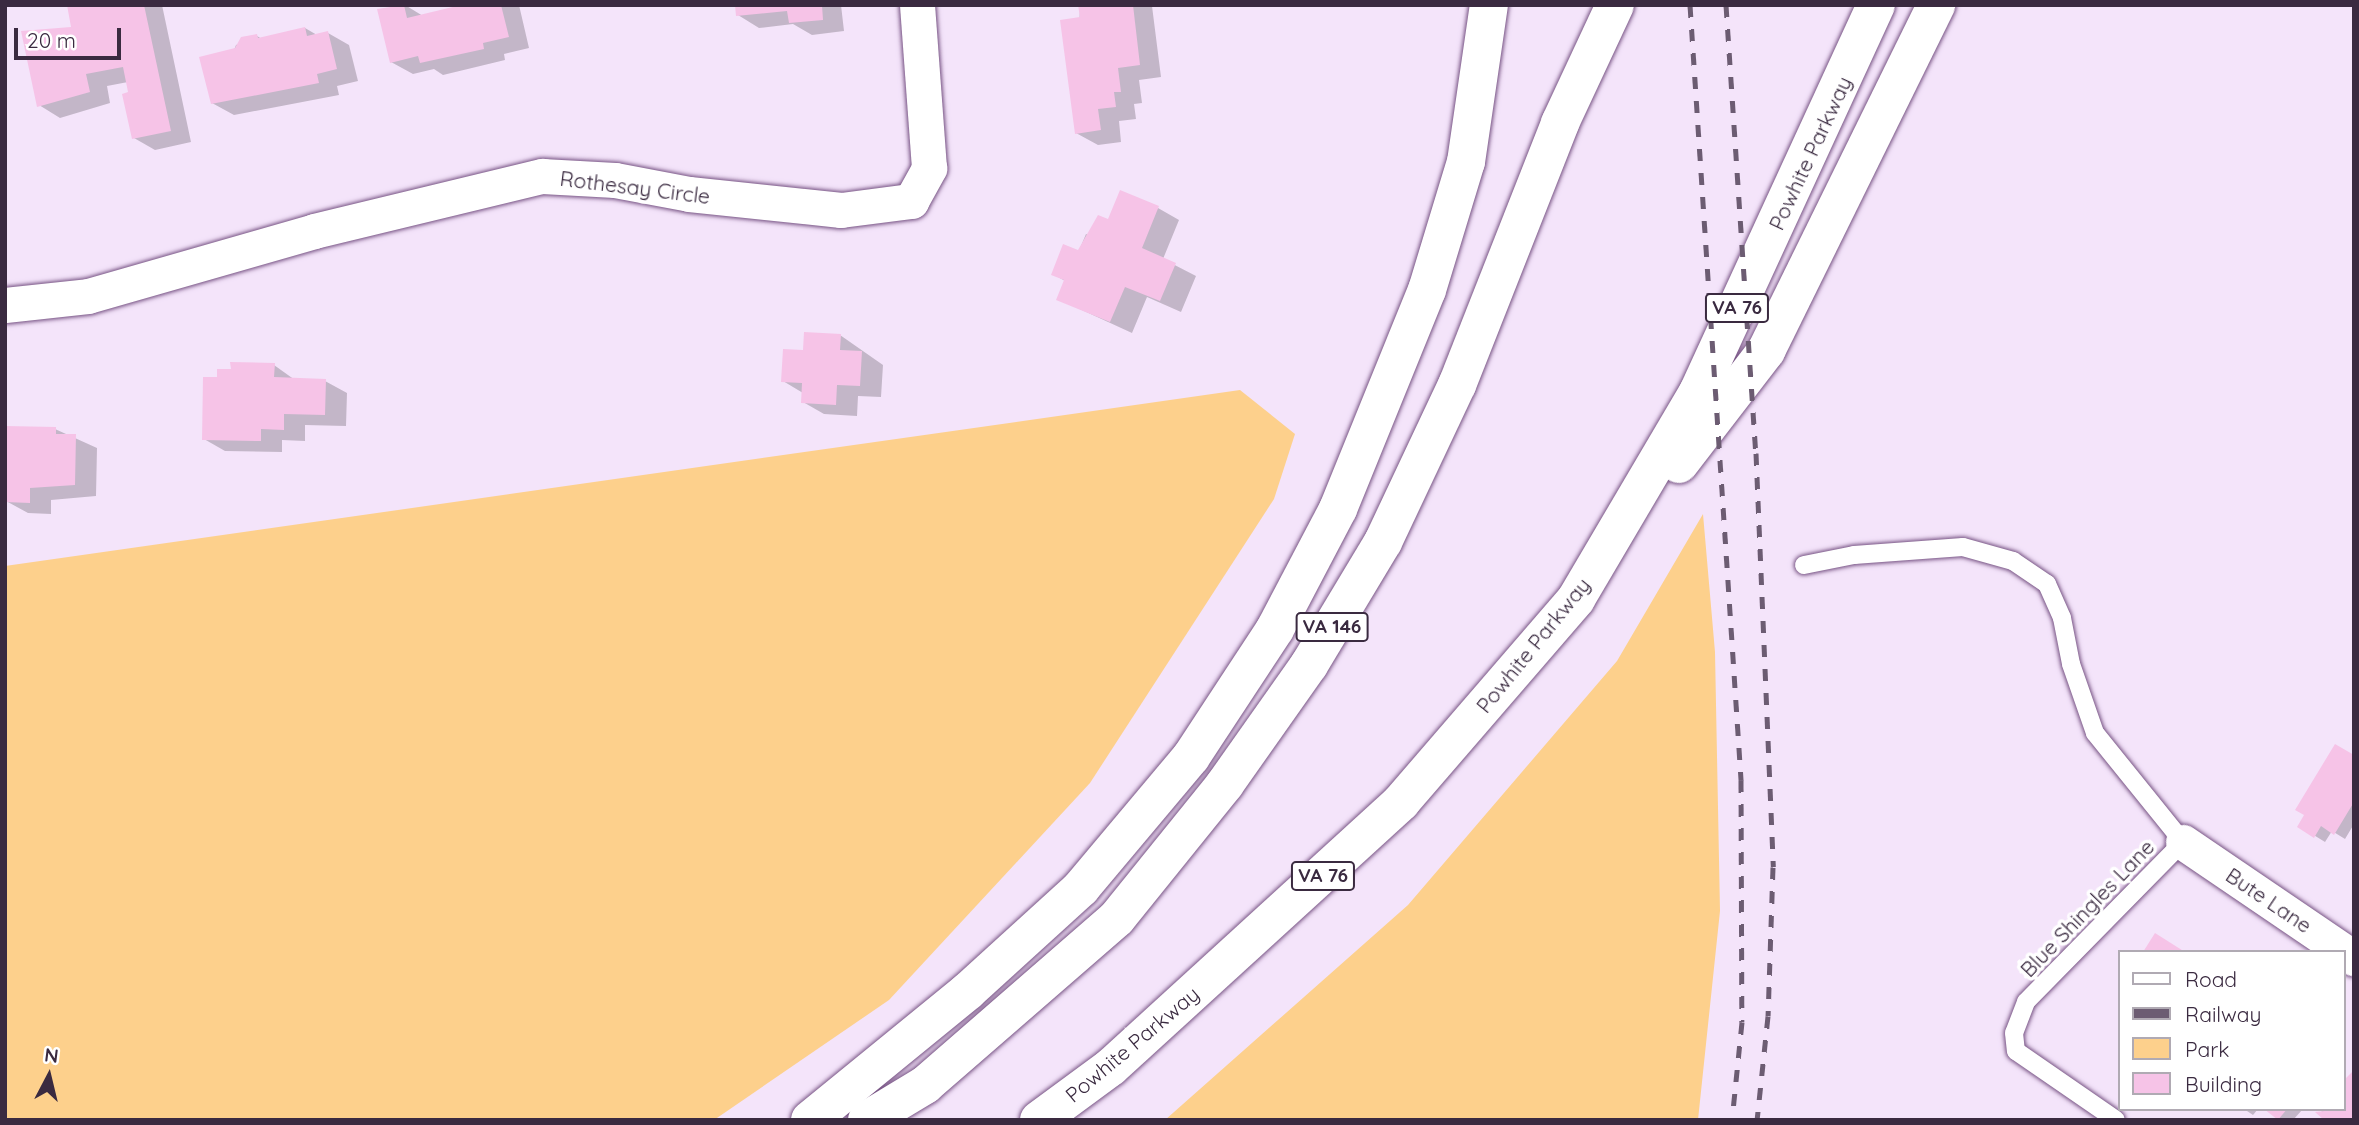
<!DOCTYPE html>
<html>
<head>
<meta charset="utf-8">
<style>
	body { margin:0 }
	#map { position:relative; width:2359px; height:1125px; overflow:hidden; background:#f4e4fa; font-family:Quicksand,sans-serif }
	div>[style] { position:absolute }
	.green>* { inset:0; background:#fdd08c }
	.shadow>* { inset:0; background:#0003 }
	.building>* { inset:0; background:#f6c3e7 }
	.roads { filter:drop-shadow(0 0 2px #775384) drop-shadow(0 0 2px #775384) }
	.lane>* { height:18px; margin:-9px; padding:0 9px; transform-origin:9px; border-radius:9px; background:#fff }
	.street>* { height:35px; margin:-17.5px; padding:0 17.5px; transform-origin:17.5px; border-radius:17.5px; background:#fff }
	.highway>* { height:38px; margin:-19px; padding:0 19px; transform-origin:19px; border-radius:19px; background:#fff }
	.rail>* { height:5px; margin-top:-2.5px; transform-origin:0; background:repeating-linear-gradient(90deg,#6c5c72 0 12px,transparent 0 24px) }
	span { translate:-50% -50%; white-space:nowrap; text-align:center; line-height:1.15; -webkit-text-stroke:7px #fff; paint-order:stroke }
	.shield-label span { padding:2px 5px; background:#fff; border:2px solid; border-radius:5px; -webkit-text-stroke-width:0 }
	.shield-label { font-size:19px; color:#3a2a40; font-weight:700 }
	.street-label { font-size:21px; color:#3a2a40 }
	.frame { position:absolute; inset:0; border:7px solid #3a2a40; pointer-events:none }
	.legend { position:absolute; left:2118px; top:950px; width:228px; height:161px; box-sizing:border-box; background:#fff; border:2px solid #b0aab3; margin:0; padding:9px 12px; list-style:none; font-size:21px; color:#3a2a40 }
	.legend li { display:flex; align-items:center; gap:14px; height:35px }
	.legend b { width:35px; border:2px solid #b0aab3 }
	.north { position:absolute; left:14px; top:1041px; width:70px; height:70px; -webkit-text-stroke:5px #fff; paint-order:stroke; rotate:7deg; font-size:19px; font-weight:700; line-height:28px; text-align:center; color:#3a2a40 }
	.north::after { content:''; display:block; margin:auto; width:24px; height:32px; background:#3a2a40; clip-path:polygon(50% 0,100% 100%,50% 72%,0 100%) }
	.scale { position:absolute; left:14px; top:28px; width:107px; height:32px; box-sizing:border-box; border:4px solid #3a2a40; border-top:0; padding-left:9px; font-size:21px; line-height:24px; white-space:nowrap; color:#3a2a40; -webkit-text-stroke:5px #fff; paint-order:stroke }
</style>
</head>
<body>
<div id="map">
	<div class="green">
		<div style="clip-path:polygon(1240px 390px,1295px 434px,1274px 499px,1090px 783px,889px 1000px,714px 1120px,5px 1120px,5px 566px)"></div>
		<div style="clip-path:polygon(1703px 514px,1715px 652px,1720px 911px,1698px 1120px,1165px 1120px,1408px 905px,1617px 661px)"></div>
	</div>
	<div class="shadow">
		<div style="clip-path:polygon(69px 5px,162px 5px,191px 142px,155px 150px,134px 138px,128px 82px,107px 86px,110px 103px,60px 118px,39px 105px,74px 28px)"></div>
		<div style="clip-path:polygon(405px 5px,423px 16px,464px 5px,519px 5px,529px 48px,504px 54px,505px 60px,443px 75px,434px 69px,413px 74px,391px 62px,379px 10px)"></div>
		<div style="clip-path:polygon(737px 5px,841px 5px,844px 31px,812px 35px,793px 24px,759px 28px,738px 15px)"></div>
		<div style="clip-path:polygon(1080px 5px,1152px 6px,1161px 77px,1139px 80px,1142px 103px,1134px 104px,1136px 119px,1119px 121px,1121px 142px,1098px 145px,1076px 133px)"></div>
		<div style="clip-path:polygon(305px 28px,317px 35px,328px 33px,349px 45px,358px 81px,337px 86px,339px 95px,234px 115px,212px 103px,236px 45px,257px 36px,262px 39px)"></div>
		<div style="clip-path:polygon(1158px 208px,1179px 220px,1163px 259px,1196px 276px,1181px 312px,1147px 297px,1132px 333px,1058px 299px,1065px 281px,1053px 274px,1078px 253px,1086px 234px,1091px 236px,1109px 221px)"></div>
		<div style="clip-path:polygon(840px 335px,883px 365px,881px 397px,858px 396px,857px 416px,824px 414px,803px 402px,803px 393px,783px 381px,805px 352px)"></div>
		<div style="clip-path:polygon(274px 365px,295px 380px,325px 381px,347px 393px,346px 426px,305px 425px,305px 441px,282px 440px,282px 452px,225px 451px,204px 439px,218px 379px)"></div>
		<div style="clip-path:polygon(55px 429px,97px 448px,96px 496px,51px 500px,51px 514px,28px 513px,6px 501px)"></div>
		<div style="clip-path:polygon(2354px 757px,2354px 824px,2345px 839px,2332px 831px,2325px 842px,2299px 826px)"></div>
		<div style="clip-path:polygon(2244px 1109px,2258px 1109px,2253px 1115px)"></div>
		<div style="clip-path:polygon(2267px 1109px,2303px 1109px,2293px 1120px,2279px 1120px)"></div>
		<div style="clip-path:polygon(2320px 1109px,2343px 1109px,2354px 1120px,2327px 1120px)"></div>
	</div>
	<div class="building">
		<div style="clip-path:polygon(67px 5px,144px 5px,171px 131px,132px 139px,122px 94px,128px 92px,123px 67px,86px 74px,90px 92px,37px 107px,21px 31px,71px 27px)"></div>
		<div style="clip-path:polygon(404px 5px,407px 18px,461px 5px,501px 5px,509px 37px,483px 43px,484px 49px,420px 63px,418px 56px,390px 63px,377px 9px)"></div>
		<div style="clip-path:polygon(735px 5px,822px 5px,823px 20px,789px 23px,787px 11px,736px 16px)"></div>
		<div style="clip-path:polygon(1078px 5px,1133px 5px,1140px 65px,1118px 68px,1121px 92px,1114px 92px,1116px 107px,1098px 109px,1101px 130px,1075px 134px,1060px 20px,1080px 17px)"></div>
		<div style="clip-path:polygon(305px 27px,307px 36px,328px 31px,337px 69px,317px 74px,319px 83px,211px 104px,199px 57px,235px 48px,241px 37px,257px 34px,258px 38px)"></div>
		<div style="clip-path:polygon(1120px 190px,1159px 206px,1142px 248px,1176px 263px,1160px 301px,1125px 287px,1110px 322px,1056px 300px,1064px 280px,1051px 275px,1063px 244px,1078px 250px,1098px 215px,1108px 219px)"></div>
		<div style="clip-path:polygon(804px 332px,841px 334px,840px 350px,862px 351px,860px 386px,837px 385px,836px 405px,801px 403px,802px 383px,781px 382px,783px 349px,803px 350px)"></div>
		<div style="clip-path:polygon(230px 362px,275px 363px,274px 377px,326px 379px,325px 415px,284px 414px,284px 430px,261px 429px,261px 441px,202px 440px,203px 377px,217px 377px,217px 369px,231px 369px)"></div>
		<div style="clip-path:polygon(5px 426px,56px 427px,56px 434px,76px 434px,75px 485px,30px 488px,30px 503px,5px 502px)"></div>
		<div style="clip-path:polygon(2335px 744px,2354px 755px,2354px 802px,2334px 835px,2321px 826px,2314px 838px,2297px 827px,2304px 815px,2295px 810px)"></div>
		<div style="clip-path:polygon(2155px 933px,2185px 952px,2143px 952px)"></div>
		<div style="clip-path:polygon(2354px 1070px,2354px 1120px,2324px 1120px,2315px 1112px,2343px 1109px,2343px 1081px)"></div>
		<div style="clip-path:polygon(2264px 1109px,2287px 1109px,2278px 1120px)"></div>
	</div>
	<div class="roads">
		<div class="lane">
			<div style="left:1804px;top:565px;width:51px;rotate:-11.3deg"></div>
			<div style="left:1854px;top:555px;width:109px;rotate:-4.2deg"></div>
			<div style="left:1963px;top:547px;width:52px;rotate:15.6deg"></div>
			<div style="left:2013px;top:561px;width:41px;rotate:34.1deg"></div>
			<div style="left:2047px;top:584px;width:37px;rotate:66deg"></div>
			<div style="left:2062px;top:618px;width:47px;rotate:78.9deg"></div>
			<div style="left:2071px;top:664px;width:73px;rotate:70.8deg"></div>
			<div style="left:2095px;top:733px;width:140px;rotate:51.1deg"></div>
			<div style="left:2183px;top:842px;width:224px;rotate:134.5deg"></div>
			<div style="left:2026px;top:1002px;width:33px;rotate:111deg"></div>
			<div style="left:2014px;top:1033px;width:18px;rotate:84deg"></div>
			<div style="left:2016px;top:1051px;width:121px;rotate:34.6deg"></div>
		</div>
		<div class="street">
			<div style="left:5px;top:305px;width:83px;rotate:-6.2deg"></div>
			<div style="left:88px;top:296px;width:235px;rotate:-16deg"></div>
			<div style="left:314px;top:231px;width:235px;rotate:-13.6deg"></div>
			<div style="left:542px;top:176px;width:73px;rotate:3.1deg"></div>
			<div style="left:615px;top:180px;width:75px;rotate:10.7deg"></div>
			<div style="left:689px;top:194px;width:153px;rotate:6deg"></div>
			<div style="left:841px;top:210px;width:71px;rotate:-7.3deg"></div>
			<div style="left:911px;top:201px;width:38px;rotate:-61deg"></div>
			<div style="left:929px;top:168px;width:163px;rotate:-94.2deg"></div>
			<div style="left:2183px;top:842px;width:207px;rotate:34.2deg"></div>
		</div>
		<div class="highway">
			<div style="left:1679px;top:464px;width:143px;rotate:-52.4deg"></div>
			<div style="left:1766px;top:351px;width:386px;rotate:-63.8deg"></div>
			<div style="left:810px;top:1120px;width:204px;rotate:-39.2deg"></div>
			<div style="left:968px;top:991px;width:153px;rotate:-42.3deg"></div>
			<div style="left:1081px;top:888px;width:171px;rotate:-50deg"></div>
			<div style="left:1191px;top:757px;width:153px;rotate:-56.7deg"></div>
			<div style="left:1275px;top:629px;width:136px;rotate:-62.3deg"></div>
			<div style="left:1338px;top:509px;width:236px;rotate:-67.9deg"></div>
			<div style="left:1427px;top:290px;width:134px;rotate:-73.1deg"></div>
			<div style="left:1466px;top:162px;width:159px;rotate:-81.7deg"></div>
			<div style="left:867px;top:1120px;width:68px;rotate:-31.1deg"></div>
			<div style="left:925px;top:1085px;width:254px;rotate:-41deg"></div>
			<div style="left:1117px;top:918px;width:172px;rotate:-51.1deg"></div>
			<div style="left:1225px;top:784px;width:146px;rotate:-54.8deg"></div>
			<div style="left:1309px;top:665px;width:144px;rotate:-59deg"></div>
			<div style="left:1383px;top:542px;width:174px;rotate:-64.8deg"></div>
			<div style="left:1457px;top:385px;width:282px;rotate:-68.5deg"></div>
			<div style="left:1560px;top:123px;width:130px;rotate:-65deg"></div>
			<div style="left:1039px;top:1120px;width:89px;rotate:-36.4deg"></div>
			<div style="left:1111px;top:1067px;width:393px;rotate:-42.4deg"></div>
			<div style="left:1401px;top:802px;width:268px;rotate:-49.2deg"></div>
			<div style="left:1576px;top:599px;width:240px;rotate:-59.5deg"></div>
			<div style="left:1698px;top:392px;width:426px;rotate:-65.3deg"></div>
		</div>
	</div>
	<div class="rail">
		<div style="left:1690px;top:5px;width:777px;rotate:86.23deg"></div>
		<div style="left:1741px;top:780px;width:242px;rotate:89.8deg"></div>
		<div style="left:1742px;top:1022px;width:99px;rotate:95.8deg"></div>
		<div style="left:1726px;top:5px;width:449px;rotate:86.2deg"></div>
		<div style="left:1756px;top:453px;width:414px;rotate:87.6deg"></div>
		<div style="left:1773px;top:867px;width:149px;rotate:91.9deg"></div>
		<div style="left:1768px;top:1016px;width:105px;rotate:96deg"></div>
	</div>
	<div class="shield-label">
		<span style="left:1737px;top:308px">VA 76</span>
		<span style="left:1332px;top:627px">VA 146</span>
		<span style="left:1323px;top:876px">VA 76</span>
	</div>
	<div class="street-label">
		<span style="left:1810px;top:153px;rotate:-65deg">Powhite Parkway</span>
		<span style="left:635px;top:187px;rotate:7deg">Rothesay Circle</span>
		<span style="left:1533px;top:645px;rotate:-51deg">Powhite Parkway</span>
		<span style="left:2269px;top:900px;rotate:34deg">Bute Lane</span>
		<span style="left:2087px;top:908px;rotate:-46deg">Blue Shingles Lane</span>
		<span style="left:1132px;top:1044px;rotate:-40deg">Powhite Parkway</span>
	</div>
	<div class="frame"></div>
	<ul class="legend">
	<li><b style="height:9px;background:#fff"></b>Road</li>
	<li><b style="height:9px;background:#6c5c72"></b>Railway</li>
	<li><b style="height:19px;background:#fdd08c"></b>Park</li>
	<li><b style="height:19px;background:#f6c3e7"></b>Building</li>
	</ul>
	<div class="north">N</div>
	<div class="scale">20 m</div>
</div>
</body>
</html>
